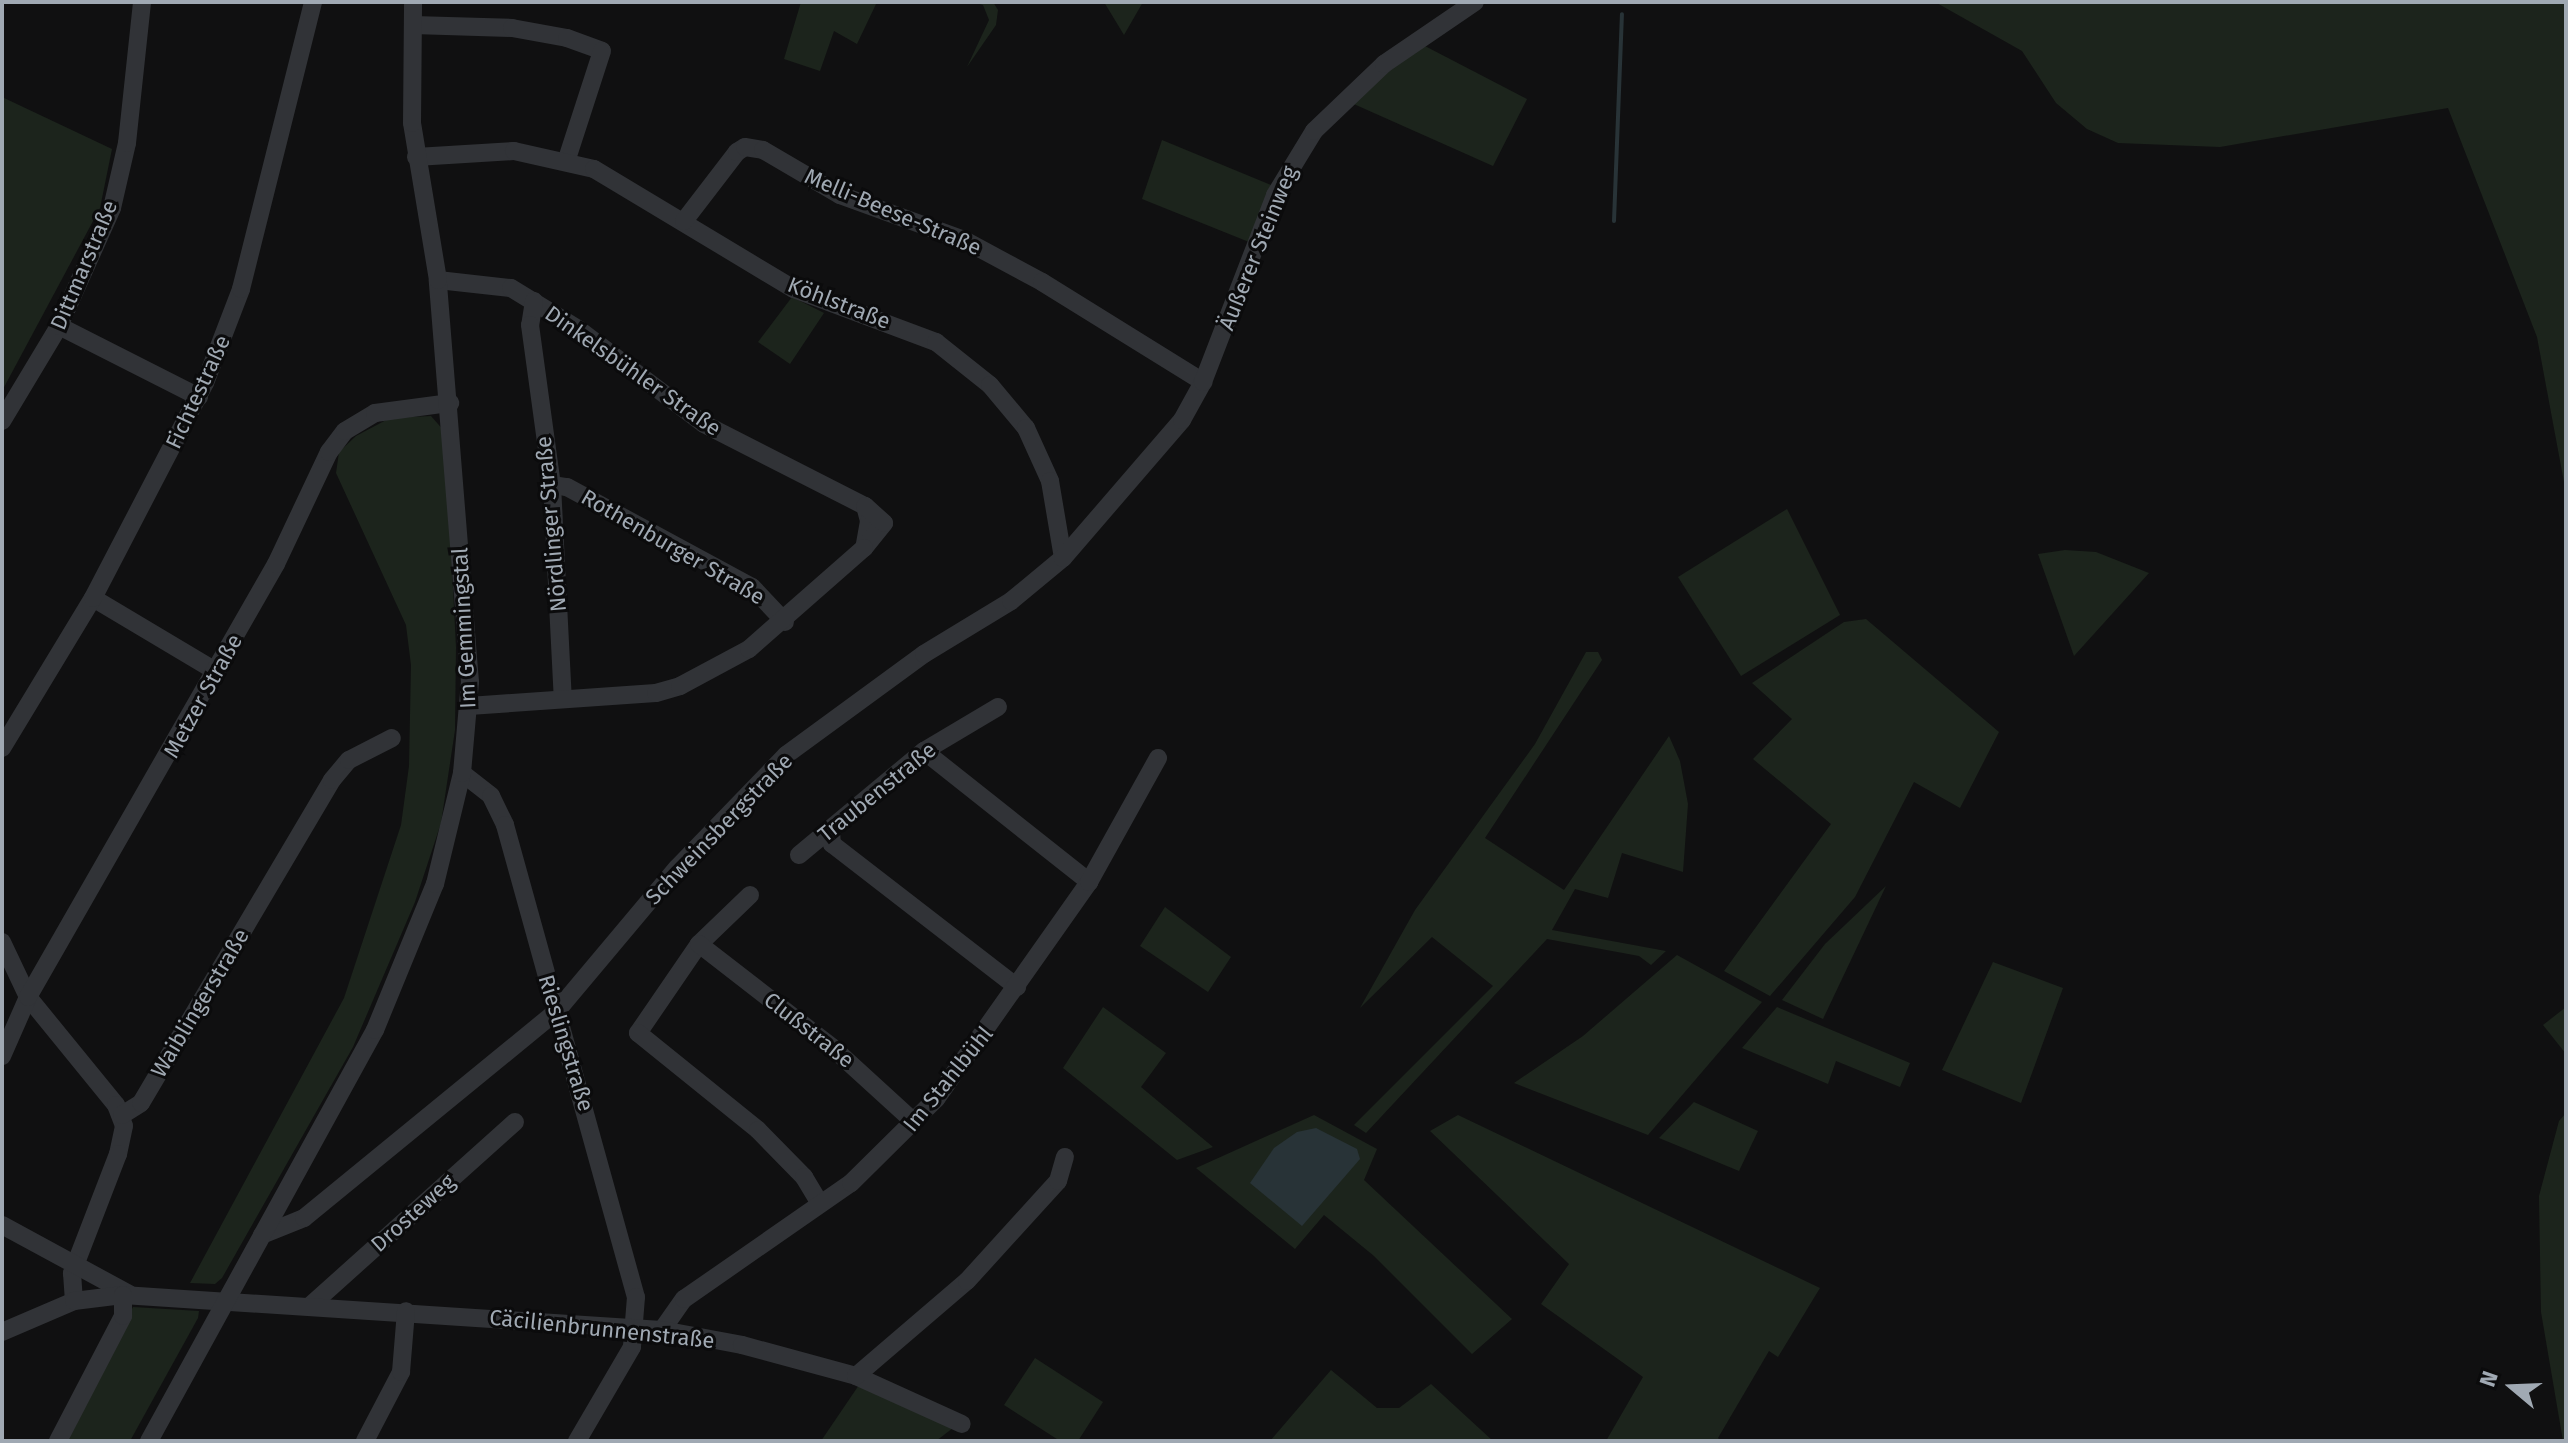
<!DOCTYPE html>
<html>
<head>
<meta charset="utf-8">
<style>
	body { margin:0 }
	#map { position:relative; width:2568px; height:1443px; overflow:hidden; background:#101011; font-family:"Fira Sans",sans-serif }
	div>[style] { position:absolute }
	.green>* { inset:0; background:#1c241c }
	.water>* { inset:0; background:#283337 }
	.stream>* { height:4px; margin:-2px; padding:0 2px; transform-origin:2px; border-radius:2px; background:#283337 }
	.minor>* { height:18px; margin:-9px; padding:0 9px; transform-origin:9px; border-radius:9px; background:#313337 }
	span { translate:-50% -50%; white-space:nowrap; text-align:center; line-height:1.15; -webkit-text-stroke:6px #0b0b0c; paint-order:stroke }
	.street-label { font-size:22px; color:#a0a9b3 }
	.frame { position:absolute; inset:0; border:4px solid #a0a9b3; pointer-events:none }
	.north { position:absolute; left:2472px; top:1347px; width:80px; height:80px; -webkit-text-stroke:6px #0b0b0c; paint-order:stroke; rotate:289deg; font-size:22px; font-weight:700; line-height:32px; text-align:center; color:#a0a9b3 }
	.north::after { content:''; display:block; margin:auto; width:28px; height:36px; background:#a0a9b3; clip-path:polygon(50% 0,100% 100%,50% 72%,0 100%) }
</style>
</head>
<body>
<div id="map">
	<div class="green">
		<div style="clip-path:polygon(801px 2px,877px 2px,857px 44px,834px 31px,820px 71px,784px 59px)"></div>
		<div style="clip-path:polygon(972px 2px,993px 2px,998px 10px,996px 25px,967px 67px,989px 20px,983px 5px)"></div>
		<div style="clip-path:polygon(1104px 2px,1143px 2px,1124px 35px)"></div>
		<div style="clip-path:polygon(1935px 2px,2566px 2px,2566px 493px,2537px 337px,2448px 108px,2220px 147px,2118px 143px,2087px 129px,2056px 103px,2022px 51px)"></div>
		<div style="clip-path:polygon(1423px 45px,1527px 99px,1493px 166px,1347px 101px)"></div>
		<div style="clip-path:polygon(2px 97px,112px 149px,100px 208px,2px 391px)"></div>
		<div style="clip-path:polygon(1162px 140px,1271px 185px,1249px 242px,1142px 199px)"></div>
		<div style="clip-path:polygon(792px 297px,824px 313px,790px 364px,758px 342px)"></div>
		<div style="clip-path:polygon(431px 416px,445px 432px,456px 647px,455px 730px,441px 823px,415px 902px,353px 1047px,222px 1278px,215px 1284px,190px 1283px,344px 998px,401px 825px,409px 766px,411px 665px,406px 625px,336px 473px,339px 452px,356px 436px,390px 418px)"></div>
		<div style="clip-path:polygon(1787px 509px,1840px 615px,1741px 676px,1678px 577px)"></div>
		<div style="clip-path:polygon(2065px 550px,2096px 552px,2149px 573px,2074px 656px,2038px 554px)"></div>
		<div style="clip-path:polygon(1866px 619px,1999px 732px,1960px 808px,1914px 782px,1855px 897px,1770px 996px,1724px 971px,1831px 824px,1753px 759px,1792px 719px,1752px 683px,1844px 622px)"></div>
		<div style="clip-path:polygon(1586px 652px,1598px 652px,1602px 660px,1485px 838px,1564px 890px,1669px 736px,1680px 761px,1688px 804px,1683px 872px,1622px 853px,1608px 898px,1575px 889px,1552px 930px,1666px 951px,1651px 965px,1639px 956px,1547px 939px,1366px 1133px,1354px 1125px,1493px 986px,1432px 937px,1360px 1008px,1415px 910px,1535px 744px)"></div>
		<div style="clip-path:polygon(1886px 886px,1823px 1019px,1782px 1000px,1825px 944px)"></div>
		<div style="clip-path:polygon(1165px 907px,1231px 957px,1208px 992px,1140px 946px)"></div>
		<div style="clip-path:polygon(1677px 955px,1762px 1002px,1648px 1135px,1514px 1083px,1583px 1036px)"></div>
		<div style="clip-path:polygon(1993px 962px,2063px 988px,2021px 1103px,1942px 1070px)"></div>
		<div style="clip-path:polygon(1103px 1007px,1166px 1053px,1141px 1087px,1213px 1147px,1177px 1160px,1063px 1068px)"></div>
		<div style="clip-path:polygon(1777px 1007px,1910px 1063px,1900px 1087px,1836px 1061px,1828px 1084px,1742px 1048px)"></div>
		<div style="clip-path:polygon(2566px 1007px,2566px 1054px,2543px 1025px)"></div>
		<div style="clip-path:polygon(1694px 1102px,1758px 1131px,1739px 1171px,1659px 1138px)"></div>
		<div style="clip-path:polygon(2566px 1113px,2566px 1441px,2563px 1441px,2541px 1312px,2539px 1196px,2559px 1121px)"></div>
		<div style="clip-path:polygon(1314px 1115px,1377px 1149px,1364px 1180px,1512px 1319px,1472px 1354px,1374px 1256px,1324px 1215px,1295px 1249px,1196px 1168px)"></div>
		<div style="clip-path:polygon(1458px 1115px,1820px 1288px,1778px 1357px,1769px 1351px,1718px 1438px,1721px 1441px,1606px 1441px,1643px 1377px,1541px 1304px,1569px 1264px,1430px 1131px)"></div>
		<div style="clip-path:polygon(133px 1307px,199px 1311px,198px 1318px,130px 1441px,66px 1441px)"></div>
		<div style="clip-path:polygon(1035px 1358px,1103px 1402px,1078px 1441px,1060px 1441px,1004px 1405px)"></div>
		<div style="clip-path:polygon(1331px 1370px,1377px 1408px,1399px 1408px,1431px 1384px,1493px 1441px,1270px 1441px)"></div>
		<div style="clip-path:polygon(861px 1382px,953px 1428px,936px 1441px,821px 1441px)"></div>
	</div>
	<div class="water">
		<div style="clip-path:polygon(1316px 1128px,1357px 1149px,1360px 1159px,1302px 1226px,1250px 1183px,1274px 1148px,1297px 1132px)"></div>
	</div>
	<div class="stream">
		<div style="left:1614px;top:221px;width:207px;rotate:-87.8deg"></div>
	</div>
	<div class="minor">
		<div style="left:413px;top:25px;width:99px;rotate:1.7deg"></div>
		<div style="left:512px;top:28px;width:56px;rotate:10.3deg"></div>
		<div style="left:567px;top:38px;width:37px;rotate:20deg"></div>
		<div style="left:602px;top:51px;width:114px;rotate:108deg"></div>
		<div style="left:416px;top:157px;width:98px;rotate:-3.5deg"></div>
		<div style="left:514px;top:151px;width:82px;rotate:12.7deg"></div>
		<div style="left:594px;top:169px;width:233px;rotate:31deg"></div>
		<div style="left:794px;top:289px;width:152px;rotate:20.5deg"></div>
		<div style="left:936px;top:342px;width:69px;rotate:38.5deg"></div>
		<div style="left:990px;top:385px;width:56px;rotate:50.1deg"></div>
		<div style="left:1026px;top:428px;width:58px;rotate:65.6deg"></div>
		<div style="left:1050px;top:481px;width:78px;rotate:80.4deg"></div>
		<div style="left:684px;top:221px;width:87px;rotate:-52.5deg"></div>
		<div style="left:737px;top:152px;width:9px;rotate:-32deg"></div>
		<div style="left:745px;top:147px;width:18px;rotate:9deg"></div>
		<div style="left:763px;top:150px;width:89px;rotate:30.3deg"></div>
		<div style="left:840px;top:195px;width:132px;rotate:19.9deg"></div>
		<div style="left:964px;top:240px;width:89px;rotate:28.3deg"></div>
		<div style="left:1042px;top:282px;width:190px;rotate:31.8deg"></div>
		<div style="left:438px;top:280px;width:73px;rotate:6.3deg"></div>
		<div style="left:511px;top:288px;width:79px;rotate:31.5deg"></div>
		<div style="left:578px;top:329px;width:158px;rotate:37deg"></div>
		<div style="left:704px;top:424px;width:181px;rotate:27deg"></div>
		<div style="left:865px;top:506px;width:16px;rotate:75deg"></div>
		<div style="left:869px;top:521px;width:27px;rotate:100deg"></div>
		<div style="left:864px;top:548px;width:32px;rotate:-51deg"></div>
		<div style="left:884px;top:523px;width:25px;rotate:-138deg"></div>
		<div style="left:534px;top:301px;width:24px;rotate:99deg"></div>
		<div style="left:530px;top:325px;width:162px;rotate:82.2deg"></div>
		<div style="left:552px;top:485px;width:214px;rotate:87.1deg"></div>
		<div style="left:59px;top:326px;width:157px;rotate:26.9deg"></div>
		<div style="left:2px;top:421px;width:111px;rotate:-59deg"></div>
		<div style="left:59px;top:326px;width:129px;rotate:-65.8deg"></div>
		<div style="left:112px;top:208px;width:67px;rotate:-77deg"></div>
		<div style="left:127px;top:143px;width:142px;rotate:-83.9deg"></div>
		<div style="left:552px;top:485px;width:15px;rotate:8deg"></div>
		<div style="left:567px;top:487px;width:210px;rotate:28.4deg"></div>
		<div style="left:752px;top:587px;width:48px;rotate:46.7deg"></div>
		<div style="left:93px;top:598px;width:144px;rotate:30.8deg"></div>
		<div style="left:469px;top:706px;width:187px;rotate:-4deg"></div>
		<div style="left:656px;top:693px;width:25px;rotate:-16deg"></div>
		<div style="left:680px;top:686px;width:78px;rotate:-28.2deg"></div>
		<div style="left:749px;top:649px;width:153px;rotate:-41.3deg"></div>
		<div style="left:2px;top:748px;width:175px;rotate:-58.8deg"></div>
		<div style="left:93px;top:598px;width:242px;rotate:-62.5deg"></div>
		<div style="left:205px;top:383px;width:101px;rotate:-69deg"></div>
		<div style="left:241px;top:289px;width:296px;rotate:-75.9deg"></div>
		<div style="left:924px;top:751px;width:211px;rotate:38.4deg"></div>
		<div style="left:462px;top:773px;width:37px;rotate:38deg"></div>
		<div style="left:491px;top:796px;width:32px;rotate:64deg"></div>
		<div style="left:505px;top:825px;width:490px;rotate:74.5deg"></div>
		<div style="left:636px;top:1297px;width:50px;rotate:94.6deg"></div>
		<div style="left:632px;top:1347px;width:109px;rotate:120.3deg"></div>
		<div style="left:831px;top:831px;width:13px;rotate:86deg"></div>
		<div style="left:832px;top:844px;width:234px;rotate:37.7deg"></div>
		<div style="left:799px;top:855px;width:163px;rotate:-39.8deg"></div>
		<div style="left:924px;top:751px;width:86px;rotate:-30.7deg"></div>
		<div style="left:750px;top:895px;width:71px;rotate:136.1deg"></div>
		<div style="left:699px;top:944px;width:108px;rotate:124.4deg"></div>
		<div style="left:638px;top:1033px;width:154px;rotate:38.9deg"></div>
		<div style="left:758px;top:1130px;width:66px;rotate:45.6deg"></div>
		<div style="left:804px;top:1177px;width:31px;rotate:59deg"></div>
		<div style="left:2px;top:942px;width:61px;rotate:64.7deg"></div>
		<div style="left:28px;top:997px;width:139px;rotate:50.8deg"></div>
		<div style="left:116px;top:1105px;width:22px;rotate:69deg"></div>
		<div style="left:124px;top:1126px;width:29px;rotate:102deg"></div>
		<div style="left:118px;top:1154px;width:128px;rotate:111.1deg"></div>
		<div style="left:72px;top:1273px;width:28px;rotate:86deg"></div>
		<div style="left:699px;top:944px;width:170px;rotate:37.8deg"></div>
		<div style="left:833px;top:1048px;width:110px;rotate:42.4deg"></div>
		<div style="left:2px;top:1056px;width:64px;rotate:-66.2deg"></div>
		<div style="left:28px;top:997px;width:499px;rotate:-60.2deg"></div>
		<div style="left:276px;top:564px;width:124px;rotate:-64.7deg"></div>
		<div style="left:329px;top:452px;width:26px;rotate:-53deg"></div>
		<div style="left:345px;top:431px;width:35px;rotate:-31deg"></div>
		<div style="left:375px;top:413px;width:76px;rotate:-7.6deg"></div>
		<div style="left:122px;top:1115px;width:22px;rotate:-32deg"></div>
		<div style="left:141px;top:1103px;width:375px;rotate:-59.4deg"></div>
		<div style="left:332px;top:780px;width:26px;rotate:-50deg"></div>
		<div style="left:349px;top:760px;width:48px;rotate:-27.1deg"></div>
		<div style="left:2px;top:1225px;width:145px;rotate:28.5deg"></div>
		<div style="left:262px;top:1235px;width:45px;rotate:-22deg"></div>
		<div style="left:304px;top:1218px;width:325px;rotate:-39.3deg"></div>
		<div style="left:556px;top:1012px;width:188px;rotate:-50deg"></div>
		<div style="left:677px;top:868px;width:157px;rotate:-46deg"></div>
		<div style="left:786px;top:755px;width:171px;rotate:-36.2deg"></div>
		<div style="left:924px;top:654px;width:102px;rotate:-31.3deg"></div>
		<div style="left:1011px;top:601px;width:67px;rotate:-39.6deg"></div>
		<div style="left:1063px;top:558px;width:182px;rotate:-49.2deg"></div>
		<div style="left:1182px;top:420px;width:43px;rotate:-61.1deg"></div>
		<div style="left:1203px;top:382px;width:200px;rotate:-68.9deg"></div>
		<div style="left:1275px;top:195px;width:75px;rotate:-58.6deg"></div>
		<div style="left:1314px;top:131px;width:97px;rotate:-43.7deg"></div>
		<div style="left:1384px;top:64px;width:110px;rotate:-34.3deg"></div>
		<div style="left:311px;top:1305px;width:274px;rotate:-41.9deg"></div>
		<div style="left:662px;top:1330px;width:38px;rotate:-55deg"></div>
		<div style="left:684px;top:1299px;width:203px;rotate:-34.8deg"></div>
		<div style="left:851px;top:1183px;width:120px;rotate:-44.7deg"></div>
		<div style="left:936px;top:1099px;width:266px;rotate:-54.8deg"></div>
		<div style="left:1089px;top:882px;width:142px;rotate:-60.9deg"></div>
		<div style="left:2px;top:1332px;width:78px;rotate:-23.3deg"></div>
		<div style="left:74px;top:1301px;width:49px;rotate:-7deg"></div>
		<div style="left:123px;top:1295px;width:540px;rotate:3.72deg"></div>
		<div style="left:662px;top:1330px;width:81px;rotate:10.6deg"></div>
		<div style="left:742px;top:1345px;width:118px;rotate:15.2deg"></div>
		<div style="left:856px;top:1376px;width:116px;rotate:24.4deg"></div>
		<div style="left:856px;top:1376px;width:146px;rotate:-40.6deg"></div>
		<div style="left:967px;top:1281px;width:135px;rotate:-47.7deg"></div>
		<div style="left:1058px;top:1181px;width:25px;rotate:-74deg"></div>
		<div style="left:58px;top:1441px;width:141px;rotate:-62.5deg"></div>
		<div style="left:123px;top:1316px;width:21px;rotate:-90deg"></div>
		<div style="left:149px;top:1441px;width:469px;rotate:-61.2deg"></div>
		<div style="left:375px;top:1030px;width:158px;rotate:-67.7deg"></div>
		<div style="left:435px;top:884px;width:114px;rotate:-76.3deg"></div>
		<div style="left:462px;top:773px;width:91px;rotate:-85deg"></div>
		<div style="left:470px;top:682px;width:403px;rotate:-94.6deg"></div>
		<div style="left:438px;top:280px;width:159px;rotate:-99.4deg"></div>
		<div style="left:412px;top:123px;width:121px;rotate:-89.5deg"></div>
		<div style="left:365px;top:1441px;width:78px;rotate:-62.4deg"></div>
		<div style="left:401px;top:1372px;width:61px;rotate:-85.3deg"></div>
	</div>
	<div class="street-label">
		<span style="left:893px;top:212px;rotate:23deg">Melli-Beese-Straße</span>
		<span style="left:1258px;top:248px;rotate:-68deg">Äußerer Steinweg</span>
		<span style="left:84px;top:265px;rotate:-67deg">Dittmarstraße</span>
		<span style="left:839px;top:303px;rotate:21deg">Köhlstraße</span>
		<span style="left:633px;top:371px;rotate:35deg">Dinkelsbühler Straße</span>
		<span style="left:198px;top:392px;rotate:-65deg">Fichtestraße</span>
		<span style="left:551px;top:524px;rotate:-95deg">Nördlinger Straße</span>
		<span style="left:673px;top:547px;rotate:30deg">Rothenburger Straße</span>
		<span style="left:464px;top:628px;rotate:-93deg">Im Gemmingstal</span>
		<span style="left:203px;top:696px;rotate:-61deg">Metzer Straße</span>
		<span style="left:877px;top:792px;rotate:-39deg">Traubenstraße</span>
		<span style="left:719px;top:829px;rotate:-46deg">Schweinsbergstraße</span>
		<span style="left:200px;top:1003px;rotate:-59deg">Waiblingerstraße</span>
		<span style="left:809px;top:1030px;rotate:38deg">Clußstraße</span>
		<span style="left:566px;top:1043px;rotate:73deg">Rieslingstraße</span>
		<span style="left:948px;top:1079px;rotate:-51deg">Im Stahlbühl</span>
		<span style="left:413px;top:1213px;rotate:-42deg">Drosteweg</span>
		<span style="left:602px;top:1329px;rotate:6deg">Cäcilienbrunnenstraße</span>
	</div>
	<div class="frame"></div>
	<div class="north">N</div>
</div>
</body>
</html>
